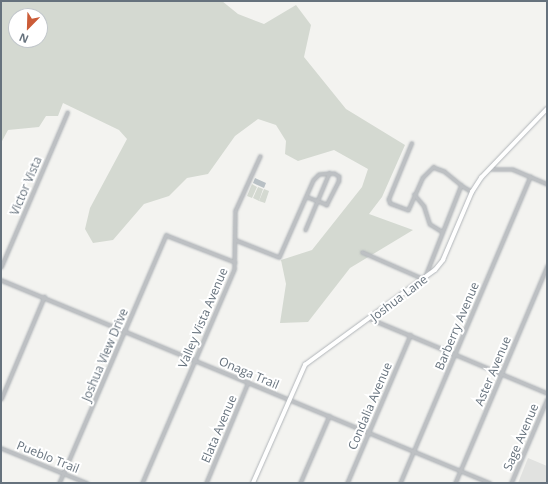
<!DOCTYPE html>
<html>
<head>
<meta charset="utf-8">
<style>
	body { margin:0 }
	#map { position:relative; width:548px; height:484px; overflow:hidden; background:#f3f3f0; font-family:"Open Sans",sans-serif }
	div>[style] { position:absolute }
	.built>* { inset:0; background:#e1e2e0 }
	.green>* { inset:0; background:#d4d9d1 }
	.water>* { inset:0; background:#b8c0c5 }
	.roads { filter:drop-shadow(0 0 1px #b1b5b9) drop-shadow(0 0 1px #b1b5b9) }
	.minor>* { height:2.5px; margin:-1.25px; padding:0 1.25px; transform-origin:1.25px; border-radius:1.25px; background:#bdc0c3 }
	.tertiary>* { height:3px; margin:-1.5px; padding:0 1.5px; transform-origin:1.5px; border-radius:1.5px; background:#bdc0c3 }
	.secondary>* { height:3.5px; margin:-1.75px; padding:0 1.75px; transform-origin:1.75px; border-radius:1.75px; background:#fff }
	span { translate:-50% -50%; white-space:nowrap; text-align:center; line-height:1.15; -webkit-text-stroke:4px #fff; paint-order:stroke }
	.street-label { font-size:12px; color:#66727d }
	.frame { position:absolute; inset:0; border:2px solid #66727d; pointer-events:none }
	.north { position:absolute; left:8px; top:8px; width:40px; height:40px; box-sizing:border-box; background:#fff; border:1px solid #c2c7cb; border-radius:50%; rotate:203deg; font-size:11px; font-weight:700; line-height:16px; text-align:center; color:#66727d }
	.north::after { content:''; display:block; margin:auto; width:14px; height:18px; background:#cb5c38; clip-path:polygon(50% 0,100% 100%,50% 72%,0 100%) }
</style>
</head>
<body>
<div id="map">
	<div class="built">
		<div style="clip-path:polygon(528px 458px,547px 466px,547px 483px,518px 483px)"></div>
	</div>
	<div class="green">
		<div style="clip-path:polygon(evenodd,1px 1px,222px 1px,238px 14px,264px 24px,296px 5px,311px 25px,304px 57px,346px 109px,405px 145px,382px 197px,369px 214px,413px 230px,350px 268px,308px 322px,280px 323px,286px 284px,281px 260px,312px 250px,362px 187px,368px 169px,334px 150px,298px 161px,285px 154px,286px 141px,276px 125px,258px 119px,235px 136px,208px 174px,187px 178px,169px 196px,144px 204px,113px 240px,93px 243px,85px 229px,90px 208px,127px 139px,119px 130px,63px 103px,58px 116px,46px 116px,39px 127px,8px 130px,1px 143px,1px 1px,16px 16px,40px 16px,40px 40px,16px 40px,16px 16px)"></div>
		<div style="clip-path:polygon(252px 184px,257px 187px,252px 198px,247px 196px)"></div>
		<div style="clip-path:polygon(258px 187px,263px 189px,259px 201px,253px 198px)"></div>
		<div style="clip-path:polygon(264px 189px,269px 191px,265px 203px,259px 201px)"></div>
	</div>
	<div class="water">
		<div style="clip-path:polygon(255px 178px,266px 183px,264px 188px,253px 183px)"></div>
	</div>
	<div class="roads">
		<div class="minor">
			<div style="left:412px;top:143px;width:61px;rotate:112.3deg"></div>
			<div style="left:389px;top:199px;width:4px;rotate:76deg"></div>
			<div style="left:390px;top:203px;width:19px;rotate:21deg"></div>
			<div style="left:408px;top:210px;width:35px;rotate:-66deg"></div>
			<div style="left:422px;top:178px;width:16px;rotate:-45deg"></div>
			<div style="left:433px;top:167px;width:12px;rotate:20deg"></div>
			<div style="left:444px;top:171px;width:22px;rotate:39deg"></div>
			<div style="left:414px;top:194px;width:16px;rotate:50deg"></div>
			<div style="left:424px;top:206px;width:19px;rotate:72deg"></div>
			<div style="left:430px;top:224px;width:13px;rotate:32deg"></div>
			<div style="left:305px;top:230px;width:62px;rotate:-67.2deg"></div>
			<div style="left:236px;top:240px;width:46px;rotate:21.6deg"></div>
			<div style="left:279px;top:257px;width:84px;rotate:-66.2deg"></div>
			<div style="left:313px;top:180px;width:8px;rotate:-45deg"></div>
			<div style="left:319px;top:174px;width:15px;rotate:-4deg"></div>
			<div style="left:334px;top:173px;width:6px;rotate:31deg"></div>
			<div style="left:339px;top:176px;width:5px;rotate:90deg"></div>
			<div style="left:339px;top:181px;width:27px;rotate:117deg"></div>
			<div style="left:327px;top:205px;width:22px;rotate:-159deg"></div>
			<div style="left:362px;top:252px;width:68px;rotate:23.5deg"></div>
			<div style="left:424px;top:279px;width:101px;rotate:-68.5deg"></div>
			<div style="left:461px;top:185px;width:13px;rotate:32deg"></div>
			<div style="left:1px;top:267px;width:168px;rotate:-66.8deg"></div>
			<div style="left:371px;top:319px;width:191px;rotate:22.8deg"></div>
			<div style="left:1px;top:399px;width:111px;rotate:-67.1deg"></div>
			<div style="left:1px;top:448px;width:93px;rotate:22.1deg"></div>
			<div style="left:59px;top:483px;width:270px;rotate:-66.7deg"></div>
			<div style="left:166px;top:235px;width:74px;rotate:21.4deg"></div>
			<div style="left:142px;top:483px;width:233px;rotate:-66.7deg"></div>
			<div style="left:234px;top:269px;width:58px;rotate:-89deg"></div>
			<div style="left:235px;top:211px;width:60px;rotate:-65.6deg"></div>
			<div style="left:206px;top:483px;width:109px;rotate:-67.4deg"></div>
			<div style="left:300px;top:483px;width:73px;rotate:-66.6deg"></div>
			<div style="left:347px;top:483px;width:161px;rotate:-66.9deg"></div>
			<div style="left:400px;top:483px;width:333px;rotate:-67deg"></div>
			<div style="left:455px;top:483px;width:236px;rotate:-67deg"></div>
			<div style="left:511px;top:483px;width:91px;rotate:-66.8deg"></div>
		</div>
		<div class="tertiary">
			<div style="left:491px;top:169px;width:21px"></div>
			<div style="left:512px;top:169px;width:38px;rotate:23deg"></div>
			<div style="left:1px;top:280px;width:529px;rotate:22.54deg"></div>
		</div>
		<div class="secondary">
			<div style="left:253px;top:483px;width:129px;rotate:-66.2deg"></div>
			<div style="left:305px;top:365px;width:161px;rotate:-36.2deg"></div>
			<div style="left:435px;top:270px;width:13px;rotate:-51deg"></div>
			<div style="left:443px;top:260px;width:74px;rotate:-66.9deg"></div>
			<div style="left:472px;top:192px;width:17px;rotate:-57deg"></div>
			<div style="left:481px;top:178px;width:95px;rotate:-46.3deg"></div>
		</div>
	</div>
	<div class="street-label">
		<span style="left:26px;top:186px;rotate:-67deg">Victor Vista</span>
		<span style="left:399px;top:298px;rotate:-37deg">Joshua Lane</span>
		<span style="left:203px;top:318px;rotate:-67deg">Valley Vista Avenue</span>
		<span style="left:457px;top:326px;rotate:-67deg">Barberry Avenue</span>
		<span style="left:105px;top:355px;rotate:-67deg">Joshua View Drive</span>
		<span style="left:493px;top:371px;rotate:-67deg">Aster Avenue</span>
		<span style="left:249px;top:373px;rotate:23deg">Onaga Trail</span>
		<span style="left:370px;top:406px;rotate:-67deg">Condalia Avenue</span>
		<span style="left:219px;top:429px;rotate:-67deg">Elata Avenue</span>
		<span style="left:521px;top:437px;rotate:-67deg">Sage Avenue</span>
		<span style="left:48px;top:457px;rotate:22deg">Pueblo Trail</span>
	</div>
	<div class="frame"></div>
	<div class="north">N</div>
</div>
</body>
</html>
